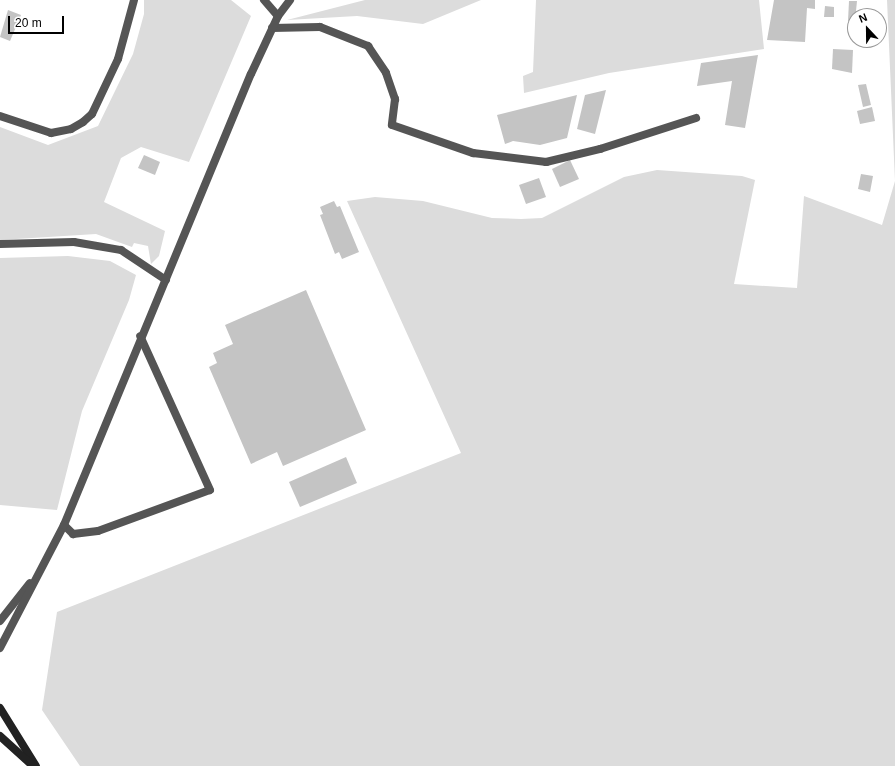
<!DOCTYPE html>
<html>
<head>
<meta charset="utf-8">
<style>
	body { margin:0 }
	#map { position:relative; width:895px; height:766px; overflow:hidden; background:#fff; font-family:Arial,sans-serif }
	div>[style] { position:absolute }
	.green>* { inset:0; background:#dcdcdc }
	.building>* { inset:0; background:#c4c4c4 }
	.lane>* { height:8px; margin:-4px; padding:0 4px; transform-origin:4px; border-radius:4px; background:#555 }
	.street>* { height:8px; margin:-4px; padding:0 4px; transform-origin:4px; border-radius:4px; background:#555 }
	.secondary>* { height:8px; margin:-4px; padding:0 4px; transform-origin:4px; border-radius:4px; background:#222 }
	span { translate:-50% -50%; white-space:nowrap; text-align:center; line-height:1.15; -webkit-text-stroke:3.5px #fff; paint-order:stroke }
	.north { position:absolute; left:847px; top:8px; width:40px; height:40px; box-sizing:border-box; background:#fff; border:1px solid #999; border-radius:50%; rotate:338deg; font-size:11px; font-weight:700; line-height:16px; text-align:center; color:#000 }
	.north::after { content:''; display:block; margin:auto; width:14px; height:18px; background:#000; clip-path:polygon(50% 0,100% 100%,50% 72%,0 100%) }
	.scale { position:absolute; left:8px; top:16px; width:56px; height:18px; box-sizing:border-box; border:2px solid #000; border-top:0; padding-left:5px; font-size:12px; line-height:14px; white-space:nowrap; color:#000; -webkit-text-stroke:3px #fff; paint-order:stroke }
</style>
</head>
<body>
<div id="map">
	<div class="green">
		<div style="clip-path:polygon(144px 0,231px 0,251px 16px,189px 162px,141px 147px,121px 158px,104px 202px,165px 231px,159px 256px,151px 264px,148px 246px,134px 243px,132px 247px,96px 234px,0 240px,0 127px,48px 145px,98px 126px,133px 54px,144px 14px)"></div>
		<div style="clip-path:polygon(365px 0,481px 0,423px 24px,357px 16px,287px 20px)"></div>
		<div style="clip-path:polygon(536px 0,759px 0,764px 49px,609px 73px,524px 93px,523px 76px,533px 72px)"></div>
		<div style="clip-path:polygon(887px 0,895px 0,895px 766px,80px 766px,42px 710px,57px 612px,461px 453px,347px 201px,375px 197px,423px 201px,492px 218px,521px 219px,542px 218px,624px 177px,657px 170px,742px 176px,755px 180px,734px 284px,797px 288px,804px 196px,882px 225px,895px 181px)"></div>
		<div style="clip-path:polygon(68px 256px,110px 261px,136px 275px,129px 300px,82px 411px,57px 510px,0 505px,0 258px)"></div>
	</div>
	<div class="building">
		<div style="clip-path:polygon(774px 0,815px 0,815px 9px,807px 8px,805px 42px,767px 40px)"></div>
		<div style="clip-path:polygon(849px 1px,857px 1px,855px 21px,848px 21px)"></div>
		<div style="clip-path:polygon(825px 6px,834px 7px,834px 17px,824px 17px)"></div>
		<div style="clip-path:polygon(8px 10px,21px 15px,10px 41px,0 37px)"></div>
		<div style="clip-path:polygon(833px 49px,853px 50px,852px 73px,832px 69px)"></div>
		<div style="clip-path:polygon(758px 55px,745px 128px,725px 125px,732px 81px,697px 86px,701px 63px)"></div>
		<div style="clip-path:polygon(866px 84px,871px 105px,863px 107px,858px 85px)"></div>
		<div style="clip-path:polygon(606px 90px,595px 134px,577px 129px,585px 95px)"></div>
		<div style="clip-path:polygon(577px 95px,567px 138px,540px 145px,513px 141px,505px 144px,497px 115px)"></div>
		<div style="clip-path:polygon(872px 107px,875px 121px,860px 124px,857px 111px)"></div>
		<div style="clip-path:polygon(144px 155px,160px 162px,155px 175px,138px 168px)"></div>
		<div style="clip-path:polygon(570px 160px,579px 179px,560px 187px,552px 169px)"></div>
		<div style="clip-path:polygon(861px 174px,873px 176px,870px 192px,858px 189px)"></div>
		<div style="clip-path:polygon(539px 178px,546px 197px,526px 204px,519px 185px)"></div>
		<div style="clip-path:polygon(334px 201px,337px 207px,340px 206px,359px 252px,342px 259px,339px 252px,335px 254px,320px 215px,323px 214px,320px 207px)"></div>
		<div style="clip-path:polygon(306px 290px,366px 430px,283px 466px,277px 452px,251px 464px,209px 367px,217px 363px,213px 353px,233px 344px,225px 325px)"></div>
		<div style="clip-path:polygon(346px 457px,357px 483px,300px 507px,289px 482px)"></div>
	</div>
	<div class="lane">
		<div style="left:264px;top:0;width:21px;rotate:49deg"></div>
		<div style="left:272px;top:28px;width:48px;rotate:-1.2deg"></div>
		<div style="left:320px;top:27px;width:52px;rotate:21.6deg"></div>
		<div style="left:368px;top:46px;width:32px;rotate:56deg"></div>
		<div style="left:386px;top:73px;width:28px;rotate:71deg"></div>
		<div style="left:395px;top:99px;width:26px;rotate:97deg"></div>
		<div style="left:392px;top:125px;width:86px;rotate:19.1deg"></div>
		<div style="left:473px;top:153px;width:74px;rotate:7deg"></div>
		<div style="left:546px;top:162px;width:56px;rotate:-13.5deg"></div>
		<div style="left:600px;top:149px;width:101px;rotate:-17.9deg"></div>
		<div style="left:0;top:116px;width:54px;rotate:18.4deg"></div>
		<div style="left:51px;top:133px;width:20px;rotate:-11deg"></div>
		<div style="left:71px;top:129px;width:14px;rotate:-30deg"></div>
		<div style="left:83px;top:122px;width:12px;rotate:-42deg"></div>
		<div style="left:92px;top:114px;width:61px;rotate:-64.7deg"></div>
		<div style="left:118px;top:59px;width:61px;rotate:-74.8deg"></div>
		<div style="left:0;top:244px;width:74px;rotate:-1.5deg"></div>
		<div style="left:74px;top:242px;width:48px;rotate:9.7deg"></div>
		<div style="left:121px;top:250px;width:54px;rotate:33.7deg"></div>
		<div style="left:64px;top:525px;width:13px;rotate:45deg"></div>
		<div style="left:73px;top:534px;width:25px;rotate:-7deg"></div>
		<div style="left:98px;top:531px;width:119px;rotate:-20.1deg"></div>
		<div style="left:210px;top:490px;width:169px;rotate:-114.4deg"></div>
	</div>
	<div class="street">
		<div style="left:0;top:621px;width:48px;rotate:-51.7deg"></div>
		<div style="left:0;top:648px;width:139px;rotate:-62.5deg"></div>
		<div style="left:64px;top:525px;width:488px;rotate:-67.5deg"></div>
		<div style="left:251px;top:74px;width:64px;rotate:-65deg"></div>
		<div style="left:278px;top:16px;width:20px;rotate:-53deg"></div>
	</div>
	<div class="secondary">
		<div style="left:0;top:708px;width:68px;rotate:58.2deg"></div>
		<div style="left:0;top:736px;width:45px;rotate:42.3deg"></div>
	</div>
	<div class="north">N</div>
	<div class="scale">20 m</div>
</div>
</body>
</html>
